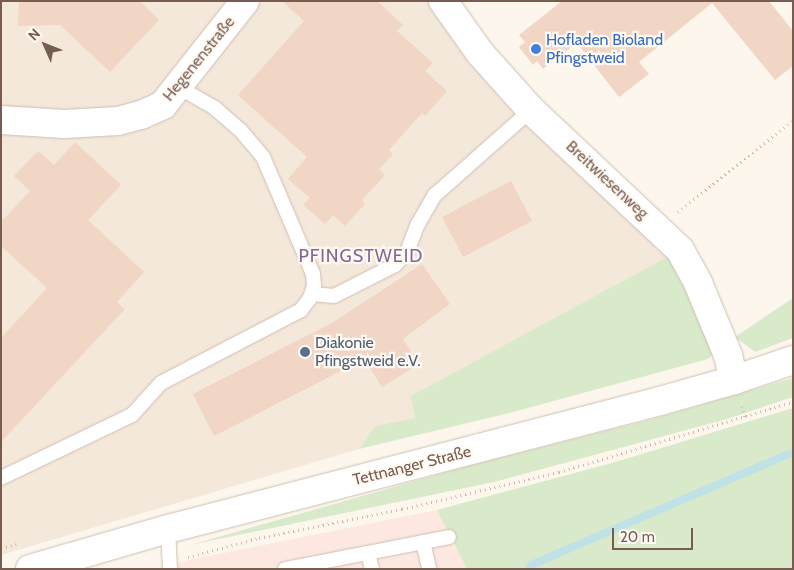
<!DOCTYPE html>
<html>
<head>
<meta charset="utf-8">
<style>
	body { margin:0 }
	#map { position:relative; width:794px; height:570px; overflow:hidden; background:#fcf6ec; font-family:Cabin,sans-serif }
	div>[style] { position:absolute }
	.residential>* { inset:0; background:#f4e8db }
	.commercial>* { inset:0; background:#fce8e1 }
	.green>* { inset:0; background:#d8eaca }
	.stream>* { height:8px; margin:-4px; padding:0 4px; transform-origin:4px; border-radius:4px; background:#c0e2e6 }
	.building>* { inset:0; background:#f1d5c5 }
	.path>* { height:3px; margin-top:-1.5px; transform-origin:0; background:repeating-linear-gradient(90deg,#d7b8a7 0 1px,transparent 0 5px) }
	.roads { filter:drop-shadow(0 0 1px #cfbeb1) drop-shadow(0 0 1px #cfbeb1) }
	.service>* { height:14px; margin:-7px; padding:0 7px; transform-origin:7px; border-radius:7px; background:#fff }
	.minor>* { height:28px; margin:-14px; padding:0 14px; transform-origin:14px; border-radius:14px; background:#fff }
	.secondary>* { height:28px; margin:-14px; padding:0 14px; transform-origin:14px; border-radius:14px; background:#fff }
	.dots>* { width:14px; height:14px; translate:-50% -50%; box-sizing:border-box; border:2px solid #fefaf3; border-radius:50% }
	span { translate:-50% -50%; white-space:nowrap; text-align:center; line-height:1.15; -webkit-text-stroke:4.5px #fefaf3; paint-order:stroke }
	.shop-label { font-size:16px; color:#366cbe }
	.left { translate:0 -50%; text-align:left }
	.street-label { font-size:16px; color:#785c4f }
	.service-label { font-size:16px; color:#4e5e75 }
	.neighbourhood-label { font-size:18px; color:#836793; letter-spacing:1px }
	.frame { position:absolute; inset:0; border:2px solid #785c4f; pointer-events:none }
	.north { position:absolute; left:20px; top:20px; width:50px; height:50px; -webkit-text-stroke:4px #fefaf3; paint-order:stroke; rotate:314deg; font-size:14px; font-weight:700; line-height:20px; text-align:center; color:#785c4f }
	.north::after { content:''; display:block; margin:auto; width:18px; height:22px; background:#785c4f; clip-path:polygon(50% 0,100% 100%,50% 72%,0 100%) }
	.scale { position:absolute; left:612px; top:528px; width:81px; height:22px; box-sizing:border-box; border:2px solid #785c4f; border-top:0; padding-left:6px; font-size:15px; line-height:18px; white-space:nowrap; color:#785c4f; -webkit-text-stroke:4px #fefaf3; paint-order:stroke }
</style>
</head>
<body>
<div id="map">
	<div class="residential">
		<div style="clip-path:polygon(1px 1px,439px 1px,680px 250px,412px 396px,415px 418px,375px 426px,359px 449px,1px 555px)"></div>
	</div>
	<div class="commercial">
		<div style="clip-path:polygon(437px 510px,467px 569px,154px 569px,175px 563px)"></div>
	</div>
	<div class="green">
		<div style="clip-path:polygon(680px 250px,724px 344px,708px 359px,513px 412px,359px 449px,375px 426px,415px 418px,411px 396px)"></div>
		<div style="clip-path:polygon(793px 298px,793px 338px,755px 352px,735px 337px)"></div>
		<div style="clip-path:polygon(793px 378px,793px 397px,727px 419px,494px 482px,190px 545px,468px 466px,653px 419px)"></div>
		<div style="clip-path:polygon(793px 408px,793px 569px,467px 569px,437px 510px,619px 461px)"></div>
	</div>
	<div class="stream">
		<div style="left:529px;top:569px;width:4px;rotate:-63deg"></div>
		<div style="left:531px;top:565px;width:285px;rotate:-23.3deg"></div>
	</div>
	<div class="building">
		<div style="clip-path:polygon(19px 1px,140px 1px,159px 20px,110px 72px,60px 25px,18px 26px)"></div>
		<div style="clip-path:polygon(282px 1px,377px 1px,403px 25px,397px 31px,433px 63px,425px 71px,447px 91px,425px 116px,422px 113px,389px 150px,393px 154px,379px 169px,385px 175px,362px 200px,365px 204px,345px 226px,333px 215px,325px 224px,303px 205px,310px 198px,288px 179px,307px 157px,238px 95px,304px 21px)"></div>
		<div style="clip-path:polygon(562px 1px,769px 1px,793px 31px,793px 66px,775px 80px,712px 3px,639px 62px,649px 74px,619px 97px,577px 43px,543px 69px,537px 61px,533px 65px,519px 47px,525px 42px,519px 35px)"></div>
		<div style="clip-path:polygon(75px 142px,121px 185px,88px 220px,144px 272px,117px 302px,125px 309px,1px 442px,1px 338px,47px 288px,1px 246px,1px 222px,30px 191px,14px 176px,38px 151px,54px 165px)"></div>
		<div style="clip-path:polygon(511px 181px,532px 221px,463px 257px,442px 217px)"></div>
		<div style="clip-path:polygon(422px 264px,450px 304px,403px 339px,419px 364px,382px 387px,364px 359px,214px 436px,193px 394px,332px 323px)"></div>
	</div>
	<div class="path">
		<div style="left:678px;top:212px;width:147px;rotate:-38.7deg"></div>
		<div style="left:742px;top:406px;width:11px;rotate:75deg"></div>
		<div style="left:1px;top:548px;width:16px;rotate:-14deg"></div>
		<div style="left:188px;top:557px;width:73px;rotate:-15deg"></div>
		<div style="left:259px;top:538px;width:146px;rotate:-11.5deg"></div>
		<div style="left:402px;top:509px;width:161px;rotate:-13.3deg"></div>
		<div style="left:559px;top:472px;width:244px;rotate:-16.7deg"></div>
	</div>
	<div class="roads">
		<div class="service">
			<div style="left:312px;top:294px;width:22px;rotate:5deg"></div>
			<div style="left:334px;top:296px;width:68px;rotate:-26.9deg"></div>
			<div style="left:395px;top:265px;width:18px;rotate:-47deg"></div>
			<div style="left:407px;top:252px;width:30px;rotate:-69deg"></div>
			<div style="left:418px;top:224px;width:34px;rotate:-60deg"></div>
			<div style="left:435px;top:195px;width:128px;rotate:-41.5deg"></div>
			<div style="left:1px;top:478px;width:145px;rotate:-25.7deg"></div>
			<div style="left:132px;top:415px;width:43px;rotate:-47.8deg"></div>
			<div style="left:161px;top:383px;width:158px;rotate:-27.5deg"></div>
			<div style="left:301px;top:310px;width:15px;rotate:-53deg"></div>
			<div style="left:310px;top:298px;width:13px;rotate:-72deg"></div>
			<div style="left:314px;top:286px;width:12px;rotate:-95deg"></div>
			<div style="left:313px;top:274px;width:127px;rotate:-113.1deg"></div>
			<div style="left:263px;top:157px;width:35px;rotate:-130deg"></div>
			<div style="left:240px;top:130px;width:33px;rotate:-139deg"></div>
			<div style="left:215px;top:108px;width:43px;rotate:-150.4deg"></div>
			<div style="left:168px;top:529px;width:40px;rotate:87.1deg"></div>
			<div style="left:423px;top:542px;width:28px;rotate:77deg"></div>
			<div style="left:368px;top:553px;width:16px;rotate:76deg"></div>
			<div style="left:285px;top:569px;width:167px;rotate:-11deg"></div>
		</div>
		<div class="minor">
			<div style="left:443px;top:1px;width:64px;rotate:54.6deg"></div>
			<div style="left:480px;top:53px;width:76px;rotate:48.2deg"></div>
			<div style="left:531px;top:110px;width:204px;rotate:43.2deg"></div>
			<div style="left:680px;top:250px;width:38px;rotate:61deg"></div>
			<div style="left:698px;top:283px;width:78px;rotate:67.4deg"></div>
			<div style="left:728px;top:355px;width:26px;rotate:77deg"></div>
			<div style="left:1px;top:120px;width:63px;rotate:3.6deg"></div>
			<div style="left:64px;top:124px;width:54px;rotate:-3.2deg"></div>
			<div style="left:118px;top:121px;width:24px;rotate:-15deg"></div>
			<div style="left:141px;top:115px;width:24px;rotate:-24deg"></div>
			<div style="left:163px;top:105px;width:132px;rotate:-51.7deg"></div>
		</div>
		<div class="secondary">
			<div style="left:30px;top:569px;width:144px;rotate:-16.2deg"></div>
			<div style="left:168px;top:529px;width:508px;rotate:-14.58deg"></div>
			<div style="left:660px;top:401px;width:77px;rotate:-15.8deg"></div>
			<div style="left:734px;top:380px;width:62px;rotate:-18.7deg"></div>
		</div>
	</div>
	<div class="dots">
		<div style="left:536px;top:49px;background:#3f7fe0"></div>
		<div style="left:305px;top:352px;background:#5c6f8a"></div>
	</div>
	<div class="shop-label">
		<span class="left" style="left:546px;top:49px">Hofladen Bioland<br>Pfingstweid</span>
	</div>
	<div class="street-label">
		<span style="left:199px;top:59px;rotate:-51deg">Hegenenstraße</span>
		<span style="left:607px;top:180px;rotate:43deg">Breitwiesenweg</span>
		<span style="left:412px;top:466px;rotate:-14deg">Tettnanger Straße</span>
	</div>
	<div class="service-label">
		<span class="left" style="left:315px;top:352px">Diakonie<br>Pfingstweid e.V.</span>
	</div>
	<div class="neighbourhood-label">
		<span style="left:361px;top:256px">PFINGSTWEID</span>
	</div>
	<div class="frame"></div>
	<div class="north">N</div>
	<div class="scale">20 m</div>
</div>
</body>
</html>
